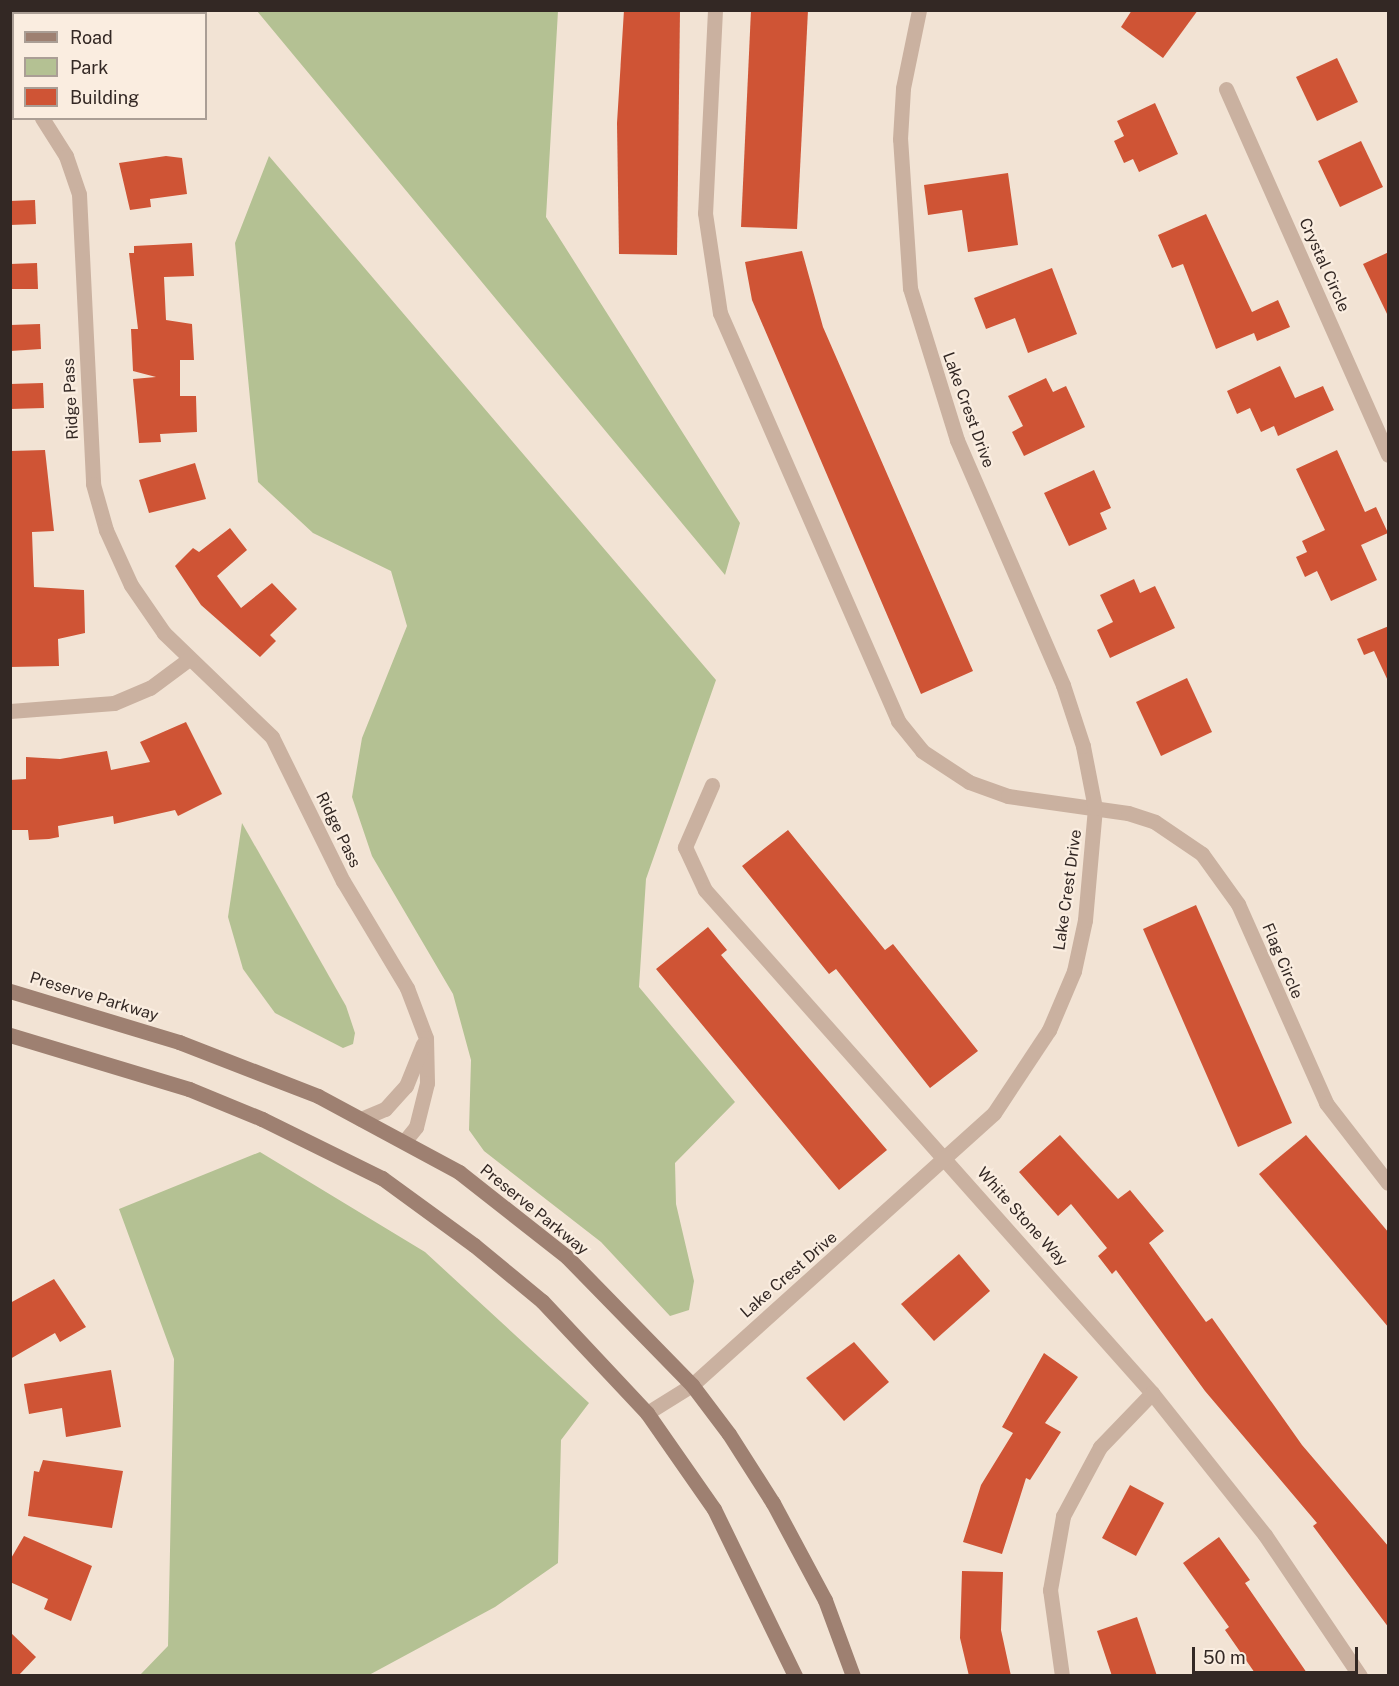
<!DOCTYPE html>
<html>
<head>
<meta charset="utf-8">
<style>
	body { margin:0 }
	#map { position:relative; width:1399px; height:1686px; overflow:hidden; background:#f2e3d4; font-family:"Public Sans",sans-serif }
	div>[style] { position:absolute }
	.green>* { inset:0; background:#b4c193 }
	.building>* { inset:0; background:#cf5435 }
	.street>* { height:15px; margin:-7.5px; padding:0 7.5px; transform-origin:7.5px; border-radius:7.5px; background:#cab1a0 }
	.secondary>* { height:15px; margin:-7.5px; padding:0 7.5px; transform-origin:7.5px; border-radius:7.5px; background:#9e8071 }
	span { translate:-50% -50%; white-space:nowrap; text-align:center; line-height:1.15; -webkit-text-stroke:4.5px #faede0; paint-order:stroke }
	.street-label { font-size:16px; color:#332824 }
	.frame { position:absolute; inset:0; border:12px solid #332824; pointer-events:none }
	.legend { position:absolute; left:12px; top:12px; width:195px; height:108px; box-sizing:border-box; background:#faede0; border:2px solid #aa9e95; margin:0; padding:8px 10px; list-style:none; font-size:18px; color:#332824 }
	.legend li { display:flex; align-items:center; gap:12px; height:30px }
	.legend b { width:30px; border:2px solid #aa9e95 }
	.scale { position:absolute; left:1192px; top:1647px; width:166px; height:27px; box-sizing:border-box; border:3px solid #332824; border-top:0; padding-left:8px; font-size:18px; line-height:21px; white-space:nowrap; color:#332824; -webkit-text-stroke:4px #faede0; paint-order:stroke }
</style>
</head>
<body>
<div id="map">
	<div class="green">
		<div style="clip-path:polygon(257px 11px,558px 11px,546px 217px,740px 523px,725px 575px)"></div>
		<div style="clip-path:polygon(269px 156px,716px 680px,646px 879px,639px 987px,735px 1102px,675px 1163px,676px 1204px,694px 1281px,689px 1310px,670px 1316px,601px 1242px,484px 1151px,469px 1130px,471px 1060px,453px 994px,372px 856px,352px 797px,362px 738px,407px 626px,391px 571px,313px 533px,258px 482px,235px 243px)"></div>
		<div style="clip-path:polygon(242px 823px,346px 1006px,355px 1033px,353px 1044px,343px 1048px,275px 1013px,243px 969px,228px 917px)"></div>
		<div style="clip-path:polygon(260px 1152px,425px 1252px,589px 1403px,561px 1440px,558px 1563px,495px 1607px,369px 1675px,140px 1675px,168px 1646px,174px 1359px,119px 1209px)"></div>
	</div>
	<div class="building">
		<div style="clip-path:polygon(624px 10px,680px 10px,677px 255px,619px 254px,617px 123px)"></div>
		<div style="clip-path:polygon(751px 10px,808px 10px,797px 229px,741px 227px)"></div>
		<div style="clip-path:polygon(1132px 10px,1198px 10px,1163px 58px,1121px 27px)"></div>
		<div style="clip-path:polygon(1337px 58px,1358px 102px,1317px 121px,1296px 77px)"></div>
		<div style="clip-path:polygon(1155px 103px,1178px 154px,1139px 172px,1133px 159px,1124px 163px,1114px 141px,1124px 136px,1117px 121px)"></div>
		<div style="clip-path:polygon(1361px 141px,1383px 187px,1340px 207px,1318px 161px)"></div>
		<div style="clip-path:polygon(166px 156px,182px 158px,187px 194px,150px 199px,151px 207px,130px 210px,119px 163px)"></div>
		<div style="clip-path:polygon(1008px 173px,1018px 245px,968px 252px,962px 210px,928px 215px,924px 185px)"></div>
		<div style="clip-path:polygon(35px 200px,36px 224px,10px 225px,10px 201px)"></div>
		<div style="clip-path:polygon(1206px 214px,1252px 312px,1278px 300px,1290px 327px,1257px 341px,1254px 333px,1216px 349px,1183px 264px,1172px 268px,1158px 235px)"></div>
		<div style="clip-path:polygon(192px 243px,194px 276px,164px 277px,166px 320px,192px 324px,194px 360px,180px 360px,180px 396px,196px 396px,197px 432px,160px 434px,161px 442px,139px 443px,133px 379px,156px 377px,133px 371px,131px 329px,138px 329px,129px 253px,134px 253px,134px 246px)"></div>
		<div style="clip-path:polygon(802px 251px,823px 327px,973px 671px,921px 694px,752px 300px,745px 262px)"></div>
		<div style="clip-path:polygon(1389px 252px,1389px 318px,1363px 264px)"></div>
		<div style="clip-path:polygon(37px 263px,38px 289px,10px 289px,10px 264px)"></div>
		<div style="clip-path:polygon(1052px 268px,1077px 334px,1028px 353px,1015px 318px,986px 329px,974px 298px)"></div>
		<div style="clip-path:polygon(40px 324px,41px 349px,10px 351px,10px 325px)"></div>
		<div style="clip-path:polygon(1280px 366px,1295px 398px,1323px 386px,1334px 410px,1278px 436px,1274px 426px,1261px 432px,1250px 408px,1237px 414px,1227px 391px)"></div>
		<div style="clip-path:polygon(1046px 378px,1053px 392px,1066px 386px,1085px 427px,1024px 456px,1012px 432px,1023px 426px,1008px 396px)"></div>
		<div style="clip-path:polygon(43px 383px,44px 408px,10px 409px,10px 384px)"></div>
		<div style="clip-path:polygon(45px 450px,54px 531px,32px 532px,34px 587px,84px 590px,85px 633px,58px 639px,59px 666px,10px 667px,10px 451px)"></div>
		<div style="clip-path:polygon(1337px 450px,1365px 512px,1376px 507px,1388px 533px,1361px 545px,1377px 580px,1331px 601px,1317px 571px,1305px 577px,1296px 557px,1307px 552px,1302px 541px,1325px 530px,1296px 469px)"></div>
		<div style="clip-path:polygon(195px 463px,206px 499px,149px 513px,139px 480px)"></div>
		<div style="clip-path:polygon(1094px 470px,1111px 508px,1100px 513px,1107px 529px,1069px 546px,1044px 493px)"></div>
		<div style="clip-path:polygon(230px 528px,247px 550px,217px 576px,241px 608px,272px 583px,297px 609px,270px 635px,276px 641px,260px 657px,201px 605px,175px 566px,193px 548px,199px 552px)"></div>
		<div style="clip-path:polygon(1134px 579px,1140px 593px,1155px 586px,1175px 628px,1110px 658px,1097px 630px,1113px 622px,1100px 595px)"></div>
		<div style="clip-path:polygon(1389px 626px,1389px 683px,1374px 651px,1364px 655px,1357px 639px)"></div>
		<div style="clip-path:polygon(1187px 678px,1212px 732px,1161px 756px,1136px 702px)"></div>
		<div style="clip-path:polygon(186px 722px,222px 794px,178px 816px,175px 810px,114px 824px,113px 816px,58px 826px,59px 837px,49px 839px,29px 840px,28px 830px,10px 830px,10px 780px,26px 779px,26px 757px,60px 759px,107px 751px,111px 770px,150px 762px,140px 742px)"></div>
		<div style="clip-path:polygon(788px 830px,885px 950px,893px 944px,978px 1051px,930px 1088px,836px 969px,829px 974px,742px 866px)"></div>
		<div style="clip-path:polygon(1196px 905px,1292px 1123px,1238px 1147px,1143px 929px)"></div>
		<div style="clip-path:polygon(708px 927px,727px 950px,721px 955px,887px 1150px,839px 1190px,656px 969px)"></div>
		<div style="clip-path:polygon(1060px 1135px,1118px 1199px,1130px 1190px,1164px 1231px,1149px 1243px,1206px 1322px,1212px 1318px,1302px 1445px,1389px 1547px,1389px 1628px,1313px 1526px,1317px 1523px,1205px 1391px,1116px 1270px,1112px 1274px,1098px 1256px,1107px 1248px,1071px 1204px,1058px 1216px,1019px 1172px)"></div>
		<div style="clip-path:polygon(1306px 1135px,1389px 1233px,1389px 1328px,1259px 1174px)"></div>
		<div style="clip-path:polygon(959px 1254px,990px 1291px,934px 1341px,901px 1304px)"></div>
		<div style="clip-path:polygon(54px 1279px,86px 1327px,60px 1342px,55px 1333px,10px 1359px,10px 1303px)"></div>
		<div style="clip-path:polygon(854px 1342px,889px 1382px,844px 1421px,806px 1378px)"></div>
		<div style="clip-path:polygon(1044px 1353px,1078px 1377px,1045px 1423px,1061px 1432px,1030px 1480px,1026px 1478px,1002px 1554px,963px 1542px,981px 1485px,1013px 1433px,1002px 1427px)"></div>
		<div style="clip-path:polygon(111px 1370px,121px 1427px,66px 1437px,62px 1408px,29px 1414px,24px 1384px)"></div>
		<div style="clip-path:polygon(43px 1460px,123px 1471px,112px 1528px,28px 1516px,34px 1471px,39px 1472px)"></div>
		<div style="clip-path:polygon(1130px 1485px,1164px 1503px,1136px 1556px,1102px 1538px)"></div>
		<div style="clip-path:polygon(24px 1536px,92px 1566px,71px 1621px,44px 1609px,48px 1599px,10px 1582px,10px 1560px)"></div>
		<div style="clip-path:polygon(1219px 1537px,1250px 1580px,1245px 1583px,1309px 1676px,1257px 1676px,1225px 1630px,1229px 1627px,1183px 1563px)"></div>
		<div style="clip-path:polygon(962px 1571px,1003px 1572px,1001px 1630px,1011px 1676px,969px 1676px,960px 1638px)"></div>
		<div style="clip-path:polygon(1137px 1617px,1157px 1676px,1112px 1676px,1097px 1631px)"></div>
		<div style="clip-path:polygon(10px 1632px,36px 1657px,18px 1676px,10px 1676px)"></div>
	</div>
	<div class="street">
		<div style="left:715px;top:10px;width:203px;rotate:92.8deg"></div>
		<div style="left:705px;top:213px;width:101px;rotate:81.5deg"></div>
		<div style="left:720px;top:313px;width:445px;rotate:66.4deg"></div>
		<div style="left:898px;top:721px;width:38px;rotate:51deg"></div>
		<div style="left:922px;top:751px;width:56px;rotate:33.4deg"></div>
		<div style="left:969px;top:782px;width:41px;rotate:19.7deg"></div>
		<div style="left:1008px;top:796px;width:121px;rotate:8.1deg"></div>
		<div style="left:1128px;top:813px;width:28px;rotate:18deg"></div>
		<div style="left:1155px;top:822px;width:57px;rotate:34.2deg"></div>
		<div style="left:1202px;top:854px;width:62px;rotate:54.2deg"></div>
		<div style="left:1238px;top:904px;width:218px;rotate:66.1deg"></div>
		<div style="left:1326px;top:1103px;width:101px;rotate:52.2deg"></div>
		<div style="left:1226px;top:89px;width:400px;rotate:66.1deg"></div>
		<div style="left:10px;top:90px;width:4px;rotate:27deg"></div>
		<div style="left:42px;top:118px;width:45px;rotate:57.7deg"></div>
		<div style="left:66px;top:156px;width:40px;rotate:71.1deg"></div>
		<div style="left:79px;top:194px;width:290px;rotate:87.2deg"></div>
		<div style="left:93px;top:484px;width:48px;rotate:74.2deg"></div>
		<div style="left:106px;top:530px;width:60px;rotate:65.6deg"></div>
		<div style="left:131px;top:585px;width:58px;rotate:55.5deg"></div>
		<div style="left:164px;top:633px;width:150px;rotate:43.9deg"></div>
		<div style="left:272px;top:737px;width:161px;rotate:63.8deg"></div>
		<div style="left:343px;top:881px;width:125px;rotate:59.1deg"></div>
		<div style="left:407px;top:988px;width:53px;rotate:69.2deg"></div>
		<div style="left:426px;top:1038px;width:45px;rotate:88.7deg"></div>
		<div style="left:427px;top:1083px;width:45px;rotate:104deg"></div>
		<div style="left:416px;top:1127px;width:19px;rotate:129deg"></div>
		<div style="left:10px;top:711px;width:104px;rotate:-4.4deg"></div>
		<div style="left:114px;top:703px;width:39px;rotate:-23deg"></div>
		<div style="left:150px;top:688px;width:49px;rotate:-36.6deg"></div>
		<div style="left:712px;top:785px;width:68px;rotate:113.5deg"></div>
		<div style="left:685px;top:847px;width:47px;rotate:65.1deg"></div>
		<div style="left:705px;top:890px;width:673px;rotate:48.37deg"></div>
		<div style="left:1152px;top:1393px;width:181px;rotate:51.5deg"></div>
		<div style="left:1265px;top:1535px;width:170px;rotate:56deg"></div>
		<div style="left:361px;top:1119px;width:26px;rotate:-23deg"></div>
		<div style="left:385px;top:1109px;width:31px;rotate:-48deg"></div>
		<div style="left:406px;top:1086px;width:45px;rotate:-68deg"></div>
		<div style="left:647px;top:1413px;width:53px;rotate:-31.9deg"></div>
		<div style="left:692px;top:1385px;width:406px;rotate:-42deg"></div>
		<div style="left:994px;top:1113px;width:100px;rotate:-56.5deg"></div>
		<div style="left:1049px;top:1030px;width:64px;rotate:-67deg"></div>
		<div style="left:1074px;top:971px;width:52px;rotate:-77.8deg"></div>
		<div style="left:1085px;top:920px;width:112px;rotate:-84.9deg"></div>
		<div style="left:1095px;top:808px;width:63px;rotate:-101deg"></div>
		<div style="left:1083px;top:746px;width:64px;rotate:-108.2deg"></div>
		<div style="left:1063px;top:685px;width:267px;rotate:-113.4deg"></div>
		<div style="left:957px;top:440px;width:159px;rotate:-107.2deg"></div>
		<div style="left:910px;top:288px;width:149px;rotate:-93.8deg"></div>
		<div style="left:900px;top:139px;width:51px;rotate:-86.6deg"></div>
		<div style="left:903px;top:88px;width:80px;rotate:-78.4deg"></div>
		<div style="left:1062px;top:1676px;width:87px;rotate:-97.9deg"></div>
		<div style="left:1050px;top:1590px;width:75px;rotate:-80deg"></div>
		<div style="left:1063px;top:1516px;width:78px;rotate:-61.8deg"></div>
		<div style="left:1100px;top:1447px;width:75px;rotate:-46.1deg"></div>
	</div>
	<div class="secondary">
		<div style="left:10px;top:991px;width:177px;rotate:16.8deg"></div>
		<div style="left:179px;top:1042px;width:149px;rotate:21.2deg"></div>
		<div style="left:318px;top:1096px;width:160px;rotate:28.3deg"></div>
		<div style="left:459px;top:1172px;width:137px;rotate:38.2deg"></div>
		<div style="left:567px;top:1257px;width:179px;rotate:45.7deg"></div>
		<div style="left:692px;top:1385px;width:61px;rotate:52.9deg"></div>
		<div style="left:729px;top:1434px;width:82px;rotate:57.5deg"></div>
		<div style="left:773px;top:1503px;width:110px;rotate:61.8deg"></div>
		<div style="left:825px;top:1600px;width:81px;rotate:69.8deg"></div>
		<div style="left:10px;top:1035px;width:187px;rotate:16.8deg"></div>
		<div style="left:189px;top:1089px;width:79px;rotate:22.3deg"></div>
		<div style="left:262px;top:1119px;width:134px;rotate:26.2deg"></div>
		<div style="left:382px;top:1178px;width:114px;rotate:36.1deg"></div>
		<div style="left:474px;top:1245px;width:88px;rotate:39.5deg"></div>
		<div style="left:542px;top:1301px;width:154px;rotate:46.8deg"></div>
		<div style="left:647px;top:1413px;width:117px;rotate:55.1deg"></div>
		<div style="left:714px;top:1509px;width:186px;rotate:64.1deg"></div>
	</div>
	<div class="street-label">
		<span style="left:1324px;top:265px;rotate:66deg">Crystal Circle</span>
		<span style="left:71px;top:399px;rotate:-93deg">Ridge Pass</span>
		<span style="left:968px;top:410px;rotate:70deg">Lake Crest Drive</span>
		<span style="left:338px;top:830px;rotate:64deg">Ridge Pass</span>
		<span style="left:1068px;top:890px;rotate:-82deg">Lake Crest Drive</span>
		<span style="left:1282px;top:961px;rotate:67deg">Flag Circle</span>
		<span style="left:94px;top:997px;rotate:17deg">Preserve Parkway</span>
		<span style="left:534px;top:1210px;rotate:39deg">Preserve Parkway</span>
		<span style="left:1022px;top:1217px;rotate:48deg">White Stone Way</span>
		<span style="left:789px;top:1275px;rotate:-41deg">Lake Crest Drive</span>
	</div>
	<div class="frame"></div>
	<ul class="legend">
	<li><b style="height:8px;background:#9e8071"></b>Road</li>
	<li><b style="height:16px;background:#b4c193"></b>Park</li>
	<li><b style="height:16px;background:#cf5435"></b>Building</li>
	</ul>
	<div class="scale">50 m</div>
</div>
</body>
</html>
